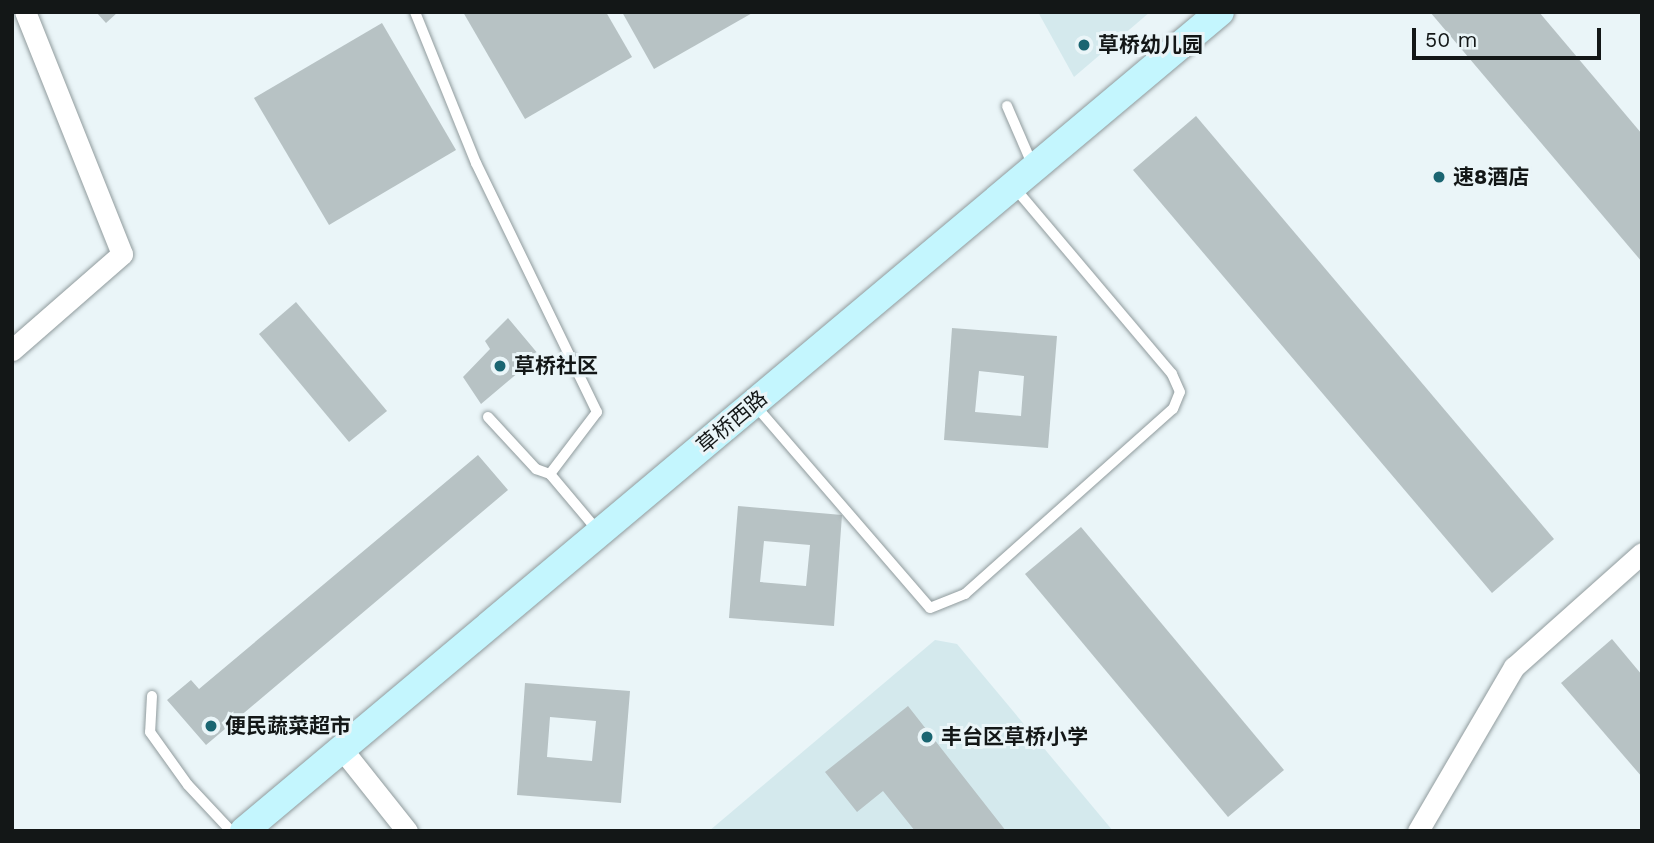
<!DOCTYPE html>
<html>
<head>
<meta charset="utf-8">
<style>
	body { margin:0 }
	#map { position:relative; width:1654px; height:843px; overflow:hidden; background:#eaf5f8; font-family:"Work Sans","Noto Sans SC",sans-serif }
	div>[style] { position:absolute }
	.built>* { inset:0; background:#d4e9ed }
	.building>* { inset:0; background:#b7c2c4 }
	.roads { filter:drop-shadow(0 0 2px #909b9d) drop-shadow(0 0 2px #909b9d) }
	.lane>* { height:10px; margin:-5px; padding:0 5px; transform-origin:5px; border-radius:5px; background:#fff }
	.street>* { height:21px; margin:-10.5px; padding:0 10.5px; transform-origin:10.5px; border-radius:10.5px; background:#fff }
	.secondary>* { height:28px; margin:-14px; padding:0 14px; transform-origin:14px; border-radius:14px; background:#c4f6fe }
	.dots>* { width:19px; height:19px; translate:-50% -50%; box-sizing:border-box; border:4px solid #eaf5f8; border-radius:50% }
	span { translate:-50% -50%; white-space:nowrap; text-align:center; line-height:1.15; -webkit-text-stroke:6px #eaf5f8; paint-order:stroke }
	.poi-label { font-size:21px; color:#131717; font-weight:700 }
	.left { translate:0 -50%; text-align:left }
	.street-label { font-size:21px; color:#131717 }
	.frame { position:absolute; inset:0; border:14px solid #131717; pointer-events:none }
	.scale { position:absolute; left:1412px; top:28px; width:189px; height:32px; box-sizing:border-box; border:4px solid #131717; border-top:0; padding-left:9px; font-size:21px; line-height:24px; white-space:nowrap; color:#131717; -webkit-text-stroke:5px #eaf5f8; paint-order:stroke }
</style>
</head>
<body>
<div id="map">
	<div class="built">
		<div style="clip-path:polygon(1038px 12px,1150px 12px,1074px 77px)"></div>
		<div style="clip-path:polygon(935px 640px,957px 644px,1113px 831px,709px 831px)"></div>
	</div>
	<div class="building">
		<div style="clip-path:polygon(96px 12px,118px 12px,106px 23px)"></div>
		<div style="clip-path:polygon(463px 12px,606px 12px,632px 57px,525px 119px)"></div>
		<div style="clip-path:polygon(622px 12px,754px 12px,654px 69px)"></div>
		<div style="clip-path:polygon(1430px 12px,1539px 12px,1642px 134px,1642px 262px)"></div>
		<div style="clip-path:polygon(382px 23px,456px 150px,329px 225px,254px 98px)"></div>
		<div style="clip-path:polygon(1196px 116px,1554px 539px,1492px 593px,1133px 170px)"></div>
		<div style="clip-path:polygon(296px 302px,387px 411px,349px 442px,259px 334px)"></div>
		<div style="clip-path:polygon(508px 318px,539px 355px,481px 404px,463px 377px,490px 349px,485px 341px)"></div>
		<div style="clip-path:polygon(evenodd,952px 328px,1057px 336px,1048px 448px,944px 440px,952px 328px,979px 371px,1024px 376px,1021px 416px,975px 412px,979px 371px)"></div>
		<div style="clip-path:polygon(478px 455px,508px 490px,206px 745px,167px 700px,191px 680px,199px 689px)"></div>
		<div style="clip-path:polygon(evenodd,738px 506px,842px 515px,834px 626px,729px 618px,738px 506px,764px 541px,810px 545px,806px 586px,760px 582px,764px 541px)"></div>
		<div style="clip-path:polygon(1081px 527px,1284px 770px,1228px 817px,1025px 574px)"></div>
		<div style="clip-path:polygon(1612px 639px,1642px 675px,1642px 777px,1561px 683px)"></div>
		<div style="clip-path:polygon(evenodd,525px 683px,630px 691px,621px 803px,517px 795px,525px 683px,550px 717px,596px 721px,592px 761px,547px 757px,550px 717px)"></div>
		<div style="clip-path:polygon(908px 706px,1006px 831px,915px 831px,883px 791px,857px 812px,825px 772px)"></div>
	</div>
	<div class="roads">
		<div class="lane">
			<div style="left:415px;top:12px;width:163px;rotate:68deg"></div>
			<div style="left:476px;top:163px;width:277px;rotate:64.1deg"></div>
			<div style="left:597px;top:412px;width:78px;rotate:127.2deg"></div>
			<div style="left:550px;top:474px;width:75px;rotate:49.9deg"></div>
			<div style="left:1007px;top:106px;width:65px;rotate:66.6deg"></div>
			<div style="left:754px;top:404px;width:269px;rotate:49.2deg"></div>
			<div style="left:930px;top:608px;width:38px;rotate:-22deg"></div>
			<div style="left:965px;top:594px;width:278px;rotate:-41.7deg"></div>
			<div style="left:1173px;top:409px;width:18px;rotate:-68deg"></div>
			<div style="left:1180px;top:392px;width:20px;rotate:-114deg"></div>
			<div style="left:1172px;top:374px;width:245px;rotate:-130.2deg"></div>
			<div style="left:488px;top:417px;width:71px;rotate:47.3deg"></div>
			<div style="left:536px;top:469px;width:15px;rotate:20deg"></div>
			<div style="left:152px;top:696px;width:36px;rotate:93deg"></div>
			<div style="left:150px;top:732px;width:65px;rotate:54.4deg"></div>
			<div style="left:188px;top:785px;width:63px;rotate:46.9deg"></div>
		</div>
		<div class="street">
			<div style="left:12px;top:350px;width:146px;rotate:-41.1deg"></div>
			<div style="left:122px;top:254px;width:261px;rotate:-111.8deg"></div>
			<div style="left:341px;top:748px;width:106px;rotate:51.5deg"></div>
			<div style="left:1418px;top:831px;width:190px;rotate:-59.7deg"></div>
			<div style="left:1514px;top:667px;width:171px;rotate:-41.7deg"></div>
		</div>
		<div class="secondary">
			<div style="left:244px;top:831px;width:1274px;rotate:-40deg"></div>
		</div>
	</div>
	<div class="dots">
		<div style="left:1084px;top:45px;background:#1a6571"></div>
		<div style="left:1439px;top:177px;background:#1a6571"></div>
		<div style="left:500px;top:366px;background:#1a6571"></div>
		<div style="left:211px;top:726px;background:#1a6571"></div>
		<div style="left:927px;top:737px;background:#1a6571"></div>
	</div>
	<div class="poi-label">
		<span class="left" style="left:1098px;top:45px">草桥幼儿园</span>
		<span class="left" style="left:1453px;top:177px">速8酒店</span>
		<span class="left" style="left:514px;top:366px">草桥社区</span>
		<span class="left" style="left:225px;top:726px">便民蔬菜超市</span>
		<span class="left" style="left:941px;top:737px">丰台区草桥小学</span>
	</div>
	<div class="street-label">
		<span style="left:732px;top:422px;rotate:-40deg">草桥西路</span>
	</div>
	<div class="frame"></div>
	<div class="scale">50 m</div>
</div>
</body>
</html>
